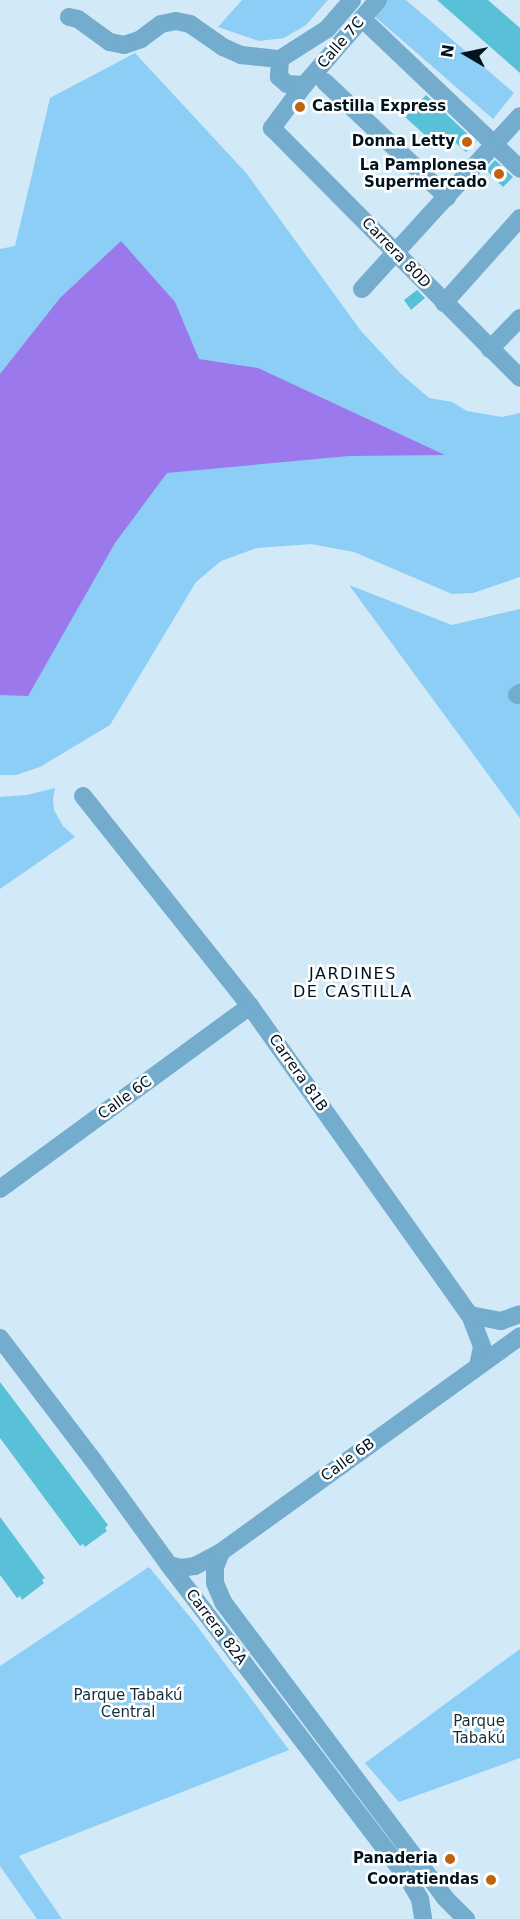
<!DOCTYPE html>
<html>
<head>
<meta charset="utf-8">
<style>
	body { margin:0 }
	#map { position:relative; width:520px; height:1919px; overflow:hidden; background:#d2e9f8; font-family:"DejaVu Sans",sans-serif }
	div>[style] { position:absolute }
	.green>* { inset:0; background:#8ccef5 }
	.water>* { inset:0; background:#9b79ed }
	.building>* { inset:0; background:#58c0d7 }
	.street>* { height:18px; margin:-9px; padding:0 9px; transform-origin:9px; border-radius:9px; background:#74accd }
	.dots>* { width:16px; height:16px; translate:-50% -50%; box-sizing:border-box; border:3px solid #fff; border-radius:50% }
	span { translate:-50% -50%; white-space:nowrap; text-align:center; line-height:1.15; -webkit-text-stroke:5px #fff; paint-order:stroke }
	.street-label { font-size:15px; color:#001420 }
	.poi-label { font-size:15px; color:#001420; font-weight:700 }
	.left { translate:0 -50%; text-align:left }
	.right { translate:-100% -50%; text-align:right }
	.park-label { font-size:15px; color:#152e3b }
	.neighbourhood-label { font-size:16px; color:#001420; letter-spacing:1.5px }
	.north { position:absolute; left:436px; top:24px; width:60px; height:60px; -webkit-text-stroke:4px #fff; paint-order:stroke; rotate:279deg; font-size:16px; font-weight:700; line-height:24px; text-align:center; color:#001420 }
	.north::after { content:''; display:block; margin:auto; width:21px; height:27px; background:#001420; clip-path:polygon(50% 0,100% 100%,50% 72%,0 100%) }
</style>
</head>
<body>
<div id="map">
	<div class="green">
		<div style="clip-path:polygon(242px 0,328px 0,306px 25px,284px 38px,259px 41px,218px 27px)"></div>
		<div style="clip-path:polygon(385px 0,406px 0,514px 93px,493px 119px,373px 15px)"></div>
		<div style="clip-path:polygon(135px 53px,247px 174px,361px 331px,400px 373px,429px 398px,452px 402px,467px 411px,502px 417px,520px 413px,520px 577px,473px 593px,452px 594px,354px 552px,311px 544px,257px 548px,221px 561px,196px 582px,110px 725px,40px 767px,16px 775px,0 775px,0 249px,15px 246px,50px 98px)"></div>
		<div style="clip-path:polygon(349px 585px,452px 625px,520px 609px,520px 818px)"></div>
		<div style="clip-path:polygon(55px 788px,53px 799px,54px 810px,63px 826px,75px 837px,0 889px,0 797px,27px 795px)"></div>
		<div style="clip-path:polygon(149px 1567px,194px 1622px,289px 1750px,19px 1856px,62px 1919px,37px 1919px,0 1866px,0 1666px)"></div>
		<div style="clip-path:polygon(520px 1649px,520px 1758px,399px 1802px,365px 1763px)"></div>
	</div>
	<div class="water">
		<div style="clip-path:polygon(121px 241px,175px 302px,199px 359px,258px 368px,445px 455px,349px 456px,167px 473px,115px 543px,28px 696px,0 695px,0 374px,60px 298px)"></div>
	</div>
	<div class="building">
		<div style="clip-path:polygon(437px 0,488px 0,520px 28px,520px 73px)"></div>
		<div style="clip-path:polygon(426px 95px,476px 142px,466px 152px,446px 134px,436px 145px,405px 117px)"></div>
		<div style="clip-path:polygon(495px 160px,513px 177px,503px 187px,486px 170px)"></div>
		<div style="clip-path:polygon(417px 290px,425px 298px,411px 310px,404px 300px)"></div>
		<div style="clip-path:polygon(0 1382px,108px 1525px,105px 1528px,107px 1531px,85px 1547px,83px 1544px,80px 1546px,0 1438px)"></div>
		<div style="clip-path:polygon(0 1517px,45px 1578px,42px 1580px,44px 1583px,22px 1600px,20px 1596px,17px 1598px,0 1575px)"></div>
	</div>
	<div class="street">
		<div style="left:378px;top:0;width:113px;rotate:131deg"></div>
		<div style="left:304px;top:85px;width:54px;rotate:126.7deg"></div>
		<div style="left:272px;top:128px;width:352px;rotate:45.2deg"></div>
		<div style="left:69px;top:17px;width:9px;rotate:13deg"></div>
		<div style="left:78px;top:19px;width:39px;rotate:36deg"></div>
		<div style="left:110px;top:42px;width:14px;rotate:12deg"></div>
		<div style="left:124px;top:45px;width:18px;rotate:-19deg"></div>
		<div style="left:141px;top:39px;width:25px;rotate:-37deg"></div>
		<div style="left:161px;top:24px;width:15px;rotate:-11deg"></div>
		<div style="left:176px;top:21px;width:14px;rotate:12deg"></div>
		<div style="left:190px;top:24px;width:40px;rotate:34.9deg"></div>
		<div style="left:223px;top:47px;width:20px;rotate:24deg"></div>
		<div style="left:241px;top:55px;width:39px;rotate:6deg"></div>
		<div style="left:370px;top:26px;width:207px;rotate:43.6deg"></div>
		<div style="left:325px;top:82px;width:168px;rotate:43.3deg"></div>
		<div style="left:304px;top:85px;width:17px;rotate:-177deg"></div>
		<div style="left:287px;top:84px;width:11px;rotate:-139deg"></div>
		<div style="left:279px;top:77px;width:18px;rotate:-87deg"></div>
		<div style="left:280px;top:59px;width:56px;rotate:-32.6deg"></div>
		<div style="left:327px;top:29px;width:38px;rotate:-49deg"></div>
		<div style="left:362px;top:289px;width:234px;rotate:-47.6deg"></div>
		<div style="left:444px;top:303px;width:114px;rotate:-48.2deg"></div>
		<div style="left:490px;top:349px;width:43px;rotate:-45.9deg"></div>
		<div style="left:517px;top:695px;width:4px;rotate:-34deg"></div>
		<div style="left:83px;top:796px;width:268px;rotate:51.5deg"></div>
		<div style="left:250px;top:1006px;width:379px;rotate:54.6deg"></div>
		<div style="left:470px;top:1315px;width:34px;rotate:69deg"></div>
		<div style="left:482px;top:1347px;width:19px;rotate:102deg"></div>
		<div style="left:0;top:1189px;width:310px;rotate:-36.2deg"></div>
		<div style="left:470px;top:1315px;width:32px;rotate:11deg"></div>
		<div style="left:501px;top:1321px;width:20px;rotate:-20deg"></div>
		<div style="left:0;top:1338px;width:153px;rotate:52.7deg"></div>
		<div style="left:93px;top:1460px;width:130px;rotate:54.1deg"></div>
		<div style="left:169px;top:1565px;width:396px;rotate:52.7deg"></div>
		<div style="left:409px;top:1880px;width:22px;rotate:60deg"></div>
		<div style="left:420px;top:1899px;width:20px;rotate:81deg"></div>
		<div style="left:221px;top:1552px;width:17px;rotate:111deg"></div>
		<div style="left:215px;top:1568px;width:15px;rotate:90deg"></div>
		<div style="left:215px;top:1583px;width:21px;rotate:67deg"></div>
		<div style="left:223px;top:1602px;width:370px;rotate:53.1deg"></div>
		<div style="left:445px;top:1898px;width:30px;rotate:45deg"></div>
		<div style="left:169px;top:1565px;width:13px;rotate:13deg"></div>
		<div style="left:182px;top:1568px;width:13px;rotate:-9deg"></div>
		<div style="left:195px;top:1566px;width:30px;rotate:-28deg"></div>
		<div style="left:221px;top:1552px;width:369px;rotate:-35.8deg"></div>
	</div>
	<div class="dots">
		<div style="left:300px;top:107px;background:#bf640d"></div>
		<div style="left:467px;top:142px;background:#bf640d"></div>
		<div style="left:499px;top:174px;background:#bf640d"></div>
		<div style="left:450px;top:1859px;background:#bf640d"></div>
		<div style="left:491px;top:1880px;background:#bf640d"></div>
	</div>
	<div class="street-label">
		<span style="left:341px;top:43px;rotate:-49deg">Calle 7C</span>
		<span style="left:396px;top:253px;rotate:46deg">Carrera 80D</span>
		<span style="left:298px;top:1073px;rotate:55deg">Carrera 81B</span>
		<span style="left:125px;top:1098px;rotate:-36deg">Calle 6C</span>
		<span style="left:348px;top:1460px;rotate:-36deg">Calle 6B</span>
		<span style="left:216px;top:1627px;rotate:53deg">Carrera 82A</span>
	</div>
	<div class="poi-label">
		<span class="left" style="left:312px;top:107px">Castilla Express</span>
		<span class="right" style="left:455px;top:142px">Donna Letty</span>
		<span class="right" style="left:487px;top:174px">La Pamplonesa<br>Supermercado</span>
		<span class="right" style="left:438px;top:1859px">Panaderia</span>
		<span class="right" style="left:479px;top:1880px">Cooratiendas</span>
	</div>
	<div class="park-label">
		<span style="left:128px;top:1704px">Parque Tabakú<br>Central</span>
		<span style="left:479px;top:1730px">Parque<br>Tabakú</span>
	</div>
	<div class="neighbourhood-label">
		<span style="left:353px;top:983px">JARDINES<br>DE CASTILLA</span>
	</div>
	<div class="north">N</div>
</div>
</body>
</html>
